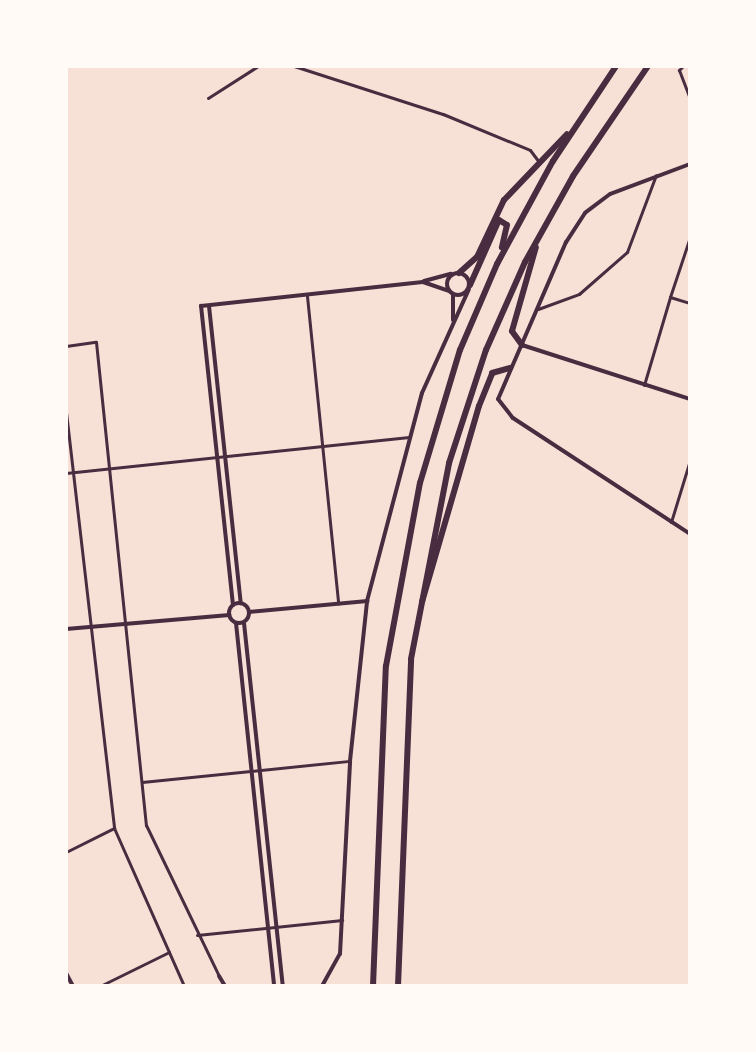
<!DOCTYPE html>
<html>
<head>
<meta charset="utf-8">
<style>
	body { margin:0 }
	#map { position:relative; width:756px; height:1052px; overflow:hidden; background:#f7e1d7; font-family:Inter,sans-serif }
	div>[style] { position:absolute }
	.minor>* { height:3px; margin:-1.5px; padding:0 1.5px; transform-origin:1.5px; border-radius:1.5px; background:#4a2c40 }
	.tertiary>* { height:4px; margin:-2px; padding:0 2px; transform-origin:2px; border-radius:2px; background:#4a2c40 }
	.tertiary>.ring { margin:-2px; padding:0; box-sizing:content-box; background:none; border:4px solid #4a2c40; border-radius:50% }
	.motorway>* { height:6px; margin:-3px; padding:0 3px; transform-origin:3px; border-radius:3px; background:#4a2c40 }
	span { translate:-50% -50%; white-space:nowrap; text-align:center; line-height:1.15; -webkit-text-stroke:5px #fffaf5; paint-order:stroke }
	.frame { position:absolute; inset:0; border:68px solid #fffaf5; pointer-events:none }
</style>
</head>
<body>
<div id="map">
	<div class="minor">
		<div style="left:294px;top:66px;width:157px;rotate:17.9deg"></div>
		<div style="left:443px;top:114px;width:94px;rotate:22.5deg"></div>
		<div style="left:530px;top:150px;width:15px;rotate:53deg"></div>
		<div style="left:683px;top:66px;width:6px;rotate:135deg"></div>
		<div style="left:679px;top:70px;width:31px;rotate:69deg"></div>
		<div style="left:208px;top:98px;width:59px;rotate:-32.6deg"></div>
		<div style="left:307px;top:296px;width:309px;rotate:84.2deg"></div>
		<div style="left:670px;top:297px;width:63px;rotate:-71.6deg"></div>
		<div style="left:538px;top:309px;width:44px;rotate:-20.1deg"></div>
		<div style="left:579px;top:294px;width:64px;rotate:-41.2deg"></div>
		<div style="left:627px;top:252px;width:82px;rotate:-69.4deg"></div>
		<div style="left:66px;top:346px;width:30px;rotate:-8deg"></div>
		<div style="left:96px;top:342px;width:486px;rotate:84.1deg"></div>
		<div style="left:146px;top:825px;width:170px;rotate:64.2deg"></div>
		<div style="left:644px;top:385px;width:92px;rotate:-73.5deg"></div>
		<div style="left:670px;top:297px;width:21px;rotate:17deg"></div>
		<div style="left:66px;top:412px;width:419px;rotate:83.4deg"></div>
		<div style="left:114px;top:828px;width:173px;rotate:66.1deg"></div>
		<div style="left:66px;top:473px;width:345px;rotate:-6deg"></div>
		<div style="left:671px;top:522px;width:65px;rotate:-73deg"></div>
		<div style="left:142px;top:782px;width:209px;rotate:-5.8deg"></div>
		<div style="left:66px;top:852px;width:54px;rotate:-26.6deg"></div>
		<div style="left:197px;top:935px;width:146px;rotate:-5.9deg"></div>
		<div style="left:100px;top:986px;width:77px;rotate:-26.2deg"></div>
	</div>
	<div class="tertiary">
		<div style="left:690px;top:164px;width:85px;rotate:159.4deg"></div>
		<div style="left:610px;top:194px;width:31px;rotate:143deg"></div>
		<div style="left:585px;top:213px;width:35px;rotate:123deg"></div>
		<div style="left:566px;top:242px;width:171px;rotate:113.4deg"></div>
		<div style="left:498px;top:399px;width:24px;rotate:52deg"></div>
		<div style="left:513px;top:418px;width:212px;rotate:33.2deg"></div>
		<div class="ring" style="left:447px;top:273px;width:18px;height:18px"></div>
		<div style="left:424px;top:281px;width:28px;rotate:-15deg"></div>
		<div style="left:209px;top:306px;width:299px;rotate:83.9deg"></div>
		<div style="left:453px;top:320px;width:25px;rotate:-90deg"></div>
		<div style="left:522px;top:345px;width:176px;rotate:17.8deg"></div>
		<div class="ring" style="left:229px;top:603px;width:16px;height:16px"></div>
		<div style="left:233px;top:605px;width:301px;rotate:-96.1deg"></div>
		<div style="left:201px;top:306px;width:223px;rotate:-6.2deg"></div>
		<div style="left:423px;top:282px;width:28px;rotate:19deg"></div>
		<div style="left:249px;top:612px;width:119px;rotate:-5.3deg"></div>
		<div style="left:236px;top:623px;width:365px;rotate:84deg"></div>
		<div style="left:244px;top:623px;width:365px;rotate:83.9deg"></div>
		<div style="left:66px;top:629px;width:164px;rotate:-4.9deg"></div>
		<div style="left:66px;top:973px;width:15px;rotate:62deg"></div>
		<div style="left:219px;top:976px;width:12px;rotate:59deg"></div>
		<div style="left:322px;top:986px;width:37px;rotate:-61deg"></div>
		<div style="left:340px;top:954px;width:193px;rotate:-87deg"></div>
		<div style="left:350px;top:761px;width:161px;rotate:-83.9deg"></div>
		<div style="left:367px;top:601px;width:215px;rotate:-75.2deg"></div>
		<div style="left:422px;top:393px;width:114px;rotate:-65.7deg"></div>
	</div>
	<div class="motorway">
		<div style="left:459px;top:273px;width:24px;rotate:-42deg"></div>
		<div style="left:477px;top:257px;width:63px;rotate:-64.7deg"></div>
		<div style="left:504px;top:200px;width:91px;rotate:-46.3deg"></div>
		<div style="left:470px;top:285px;width:71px;rotate:-66deg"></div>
		<div style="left:499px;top:220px;width:9px;rotate:32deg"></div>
		<div style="left:507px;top:225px;width:23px;rotate:103deg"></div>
		<div style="left:522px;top:345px;width:17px;rotate:-126deg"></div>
		<div style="left:512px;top:331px;width:87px;rotate:-74.1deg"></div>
		<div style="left:422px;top:602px;width:204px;rotate:-73.8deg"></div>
		<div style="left:479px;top:406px;width:35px;rotate:-68deg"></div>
		<div style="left:492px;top:373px;width:19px;rotate:-16deg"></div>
		<div style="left:373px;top:986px;width:320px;rotate:-87.7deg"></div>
		<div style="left:386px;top:666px;width:186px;rotate:-79.5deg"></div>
		<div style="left:420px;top:483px;width:139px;rotate:-73.3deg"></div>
		<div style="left:460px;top:350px;width:94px;rotate:-66.7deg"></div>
		<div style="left:497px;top:264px;width:117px;rotate:-61.5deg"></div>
		<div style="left:553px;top:161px;width:114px;rotate:-56.4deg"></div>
		<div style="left:398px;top:986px;width:327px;rotate:-87.7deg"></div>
		<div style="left:411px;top:659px;width:200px;rotate:-79deg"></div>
		<div style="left:449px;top:463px;width:119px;rotate:-71.9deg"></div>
		<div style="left:486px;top:350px;width:96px;rotate:-66.1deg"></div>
		<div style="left:525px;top:262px;width:98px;rotate:-60.8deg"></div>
		<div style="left:573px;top:176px;width:133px;rotate:-55.7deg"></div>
	</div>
	<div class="frame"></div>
</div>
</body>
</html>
